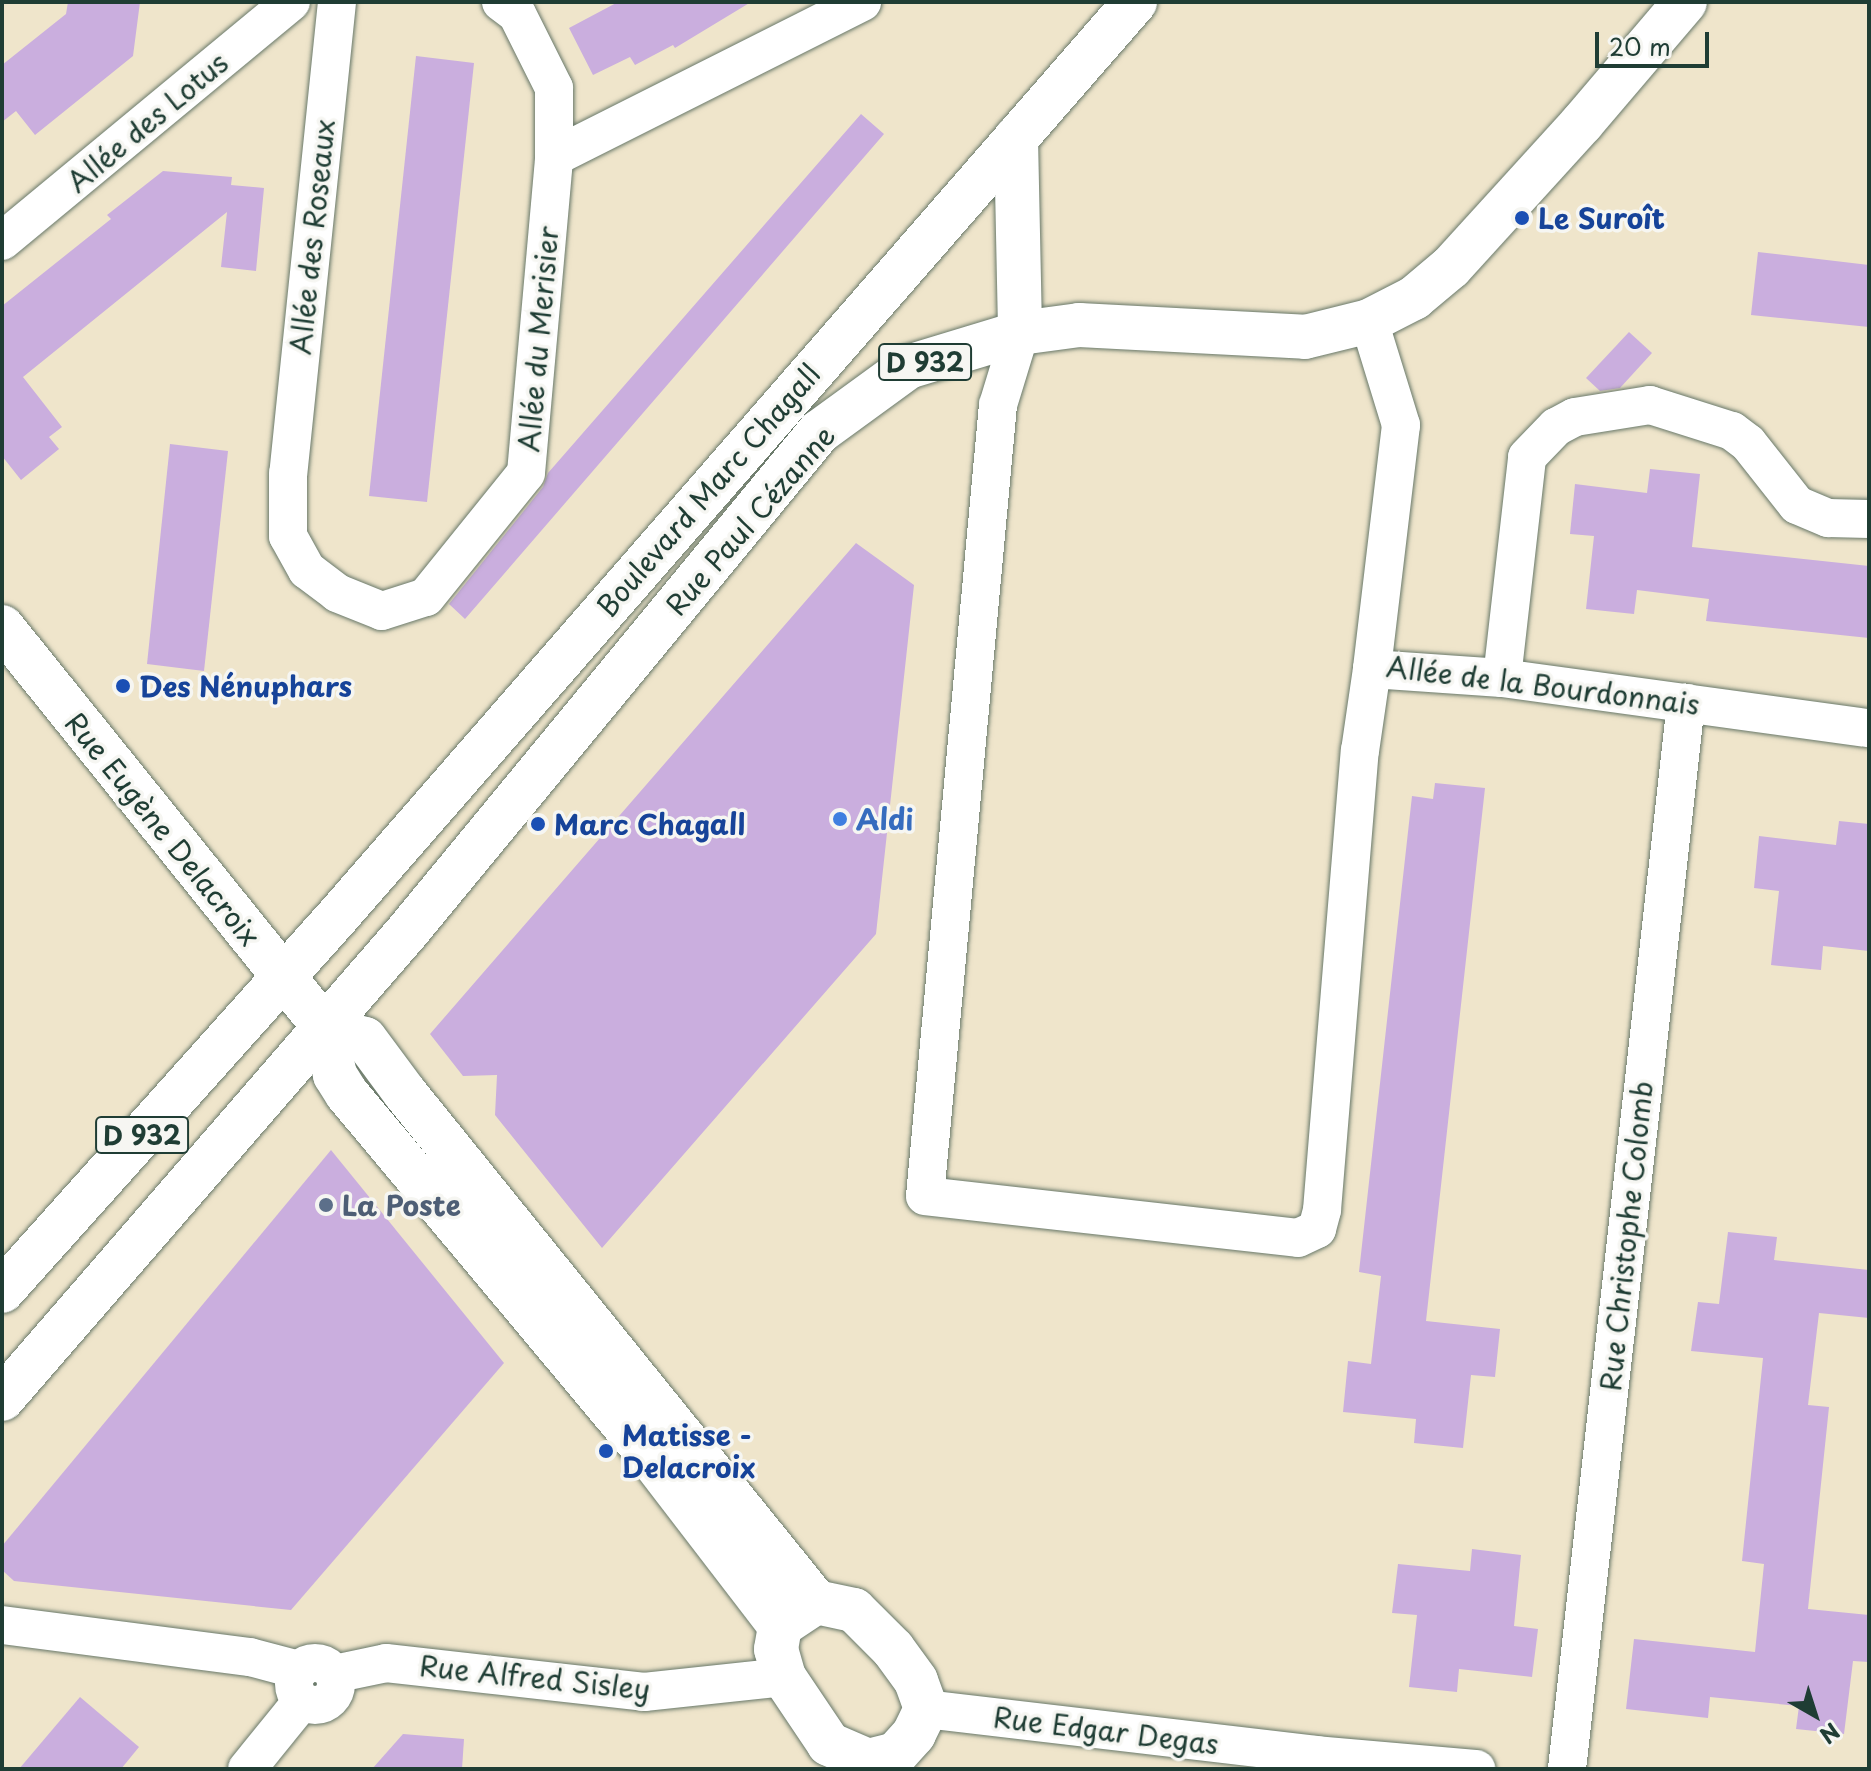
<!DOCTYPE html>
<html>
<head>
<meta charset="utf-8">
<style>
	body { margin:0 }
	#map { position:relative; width:1871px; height:1771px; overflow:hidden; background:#efe5cb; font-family:"Playpen Sans",sans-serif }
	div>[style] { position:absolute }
	.building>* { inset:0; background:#caaede }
	.roads { filter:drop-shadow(0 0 2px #687869) drop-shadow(0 0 2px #687869) }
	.street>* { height:38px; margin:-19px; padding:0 19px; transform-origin:19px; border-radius:19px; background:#fff }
	.street>.ring { margin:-19px; padding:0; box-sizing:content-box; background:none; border:38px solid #fff; border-radius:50% }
	.secondary>* { height:44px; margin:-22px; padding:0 22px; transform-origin:22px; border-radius:22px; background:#fff }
	.primary>* { height:44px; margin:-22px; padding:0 22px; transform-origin:22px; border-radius:22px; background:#fff }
	.dots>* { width:22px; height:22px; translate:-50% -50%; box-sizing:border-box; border:4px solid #f6f6f2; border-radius:50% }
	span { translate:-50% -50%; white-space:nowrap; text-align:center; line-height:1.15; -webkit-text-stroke:7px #f6f6f2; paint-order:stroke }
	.shield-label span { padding:2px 6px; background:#f6f6f2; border:2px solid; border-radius:6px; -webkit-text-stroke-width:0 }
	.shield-label { font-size:26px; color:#1f3d34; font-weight:700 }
	.street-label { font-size:28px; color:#1f3d34 }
	.transit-label { font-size:28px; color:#164399; font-weight:700 }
	.left { translate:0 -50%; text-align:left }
	.shop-label { font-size:28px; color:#366cbe; font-weight:700 }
	.service-label { font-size:28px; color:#4e5e75; font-weight:700 }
	.frame { position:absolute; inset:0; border:4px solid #1f3d34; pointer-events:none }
	.north { position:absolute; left:1775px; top:1675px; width:80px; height:80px; -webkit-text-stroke:6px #f6f6f2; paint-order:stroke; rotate:141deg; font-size:22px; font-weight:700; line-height:32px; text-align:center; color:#1f3d34 }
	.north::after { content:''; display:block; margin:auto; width:28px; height:36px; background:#1f3d34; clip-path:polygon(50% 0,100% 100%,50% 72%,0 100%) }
	.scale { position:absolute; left:1595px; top:32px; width:114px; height:36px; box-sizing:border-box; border:4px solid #1f3d34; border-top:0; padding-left:10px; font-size:24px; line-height:28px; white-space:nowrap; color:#1f3d34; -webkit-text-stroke:6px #f6f6f2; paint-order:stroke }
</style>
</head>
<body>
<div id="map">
	<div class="building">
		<div style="clip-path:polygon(68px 2px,140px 2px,133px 56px,35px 135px,16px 111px,2px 122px,2px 65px,66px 14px)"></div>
		<div style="clip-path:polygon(618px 2px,751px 2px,675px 48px,673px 45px,635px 65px,630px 57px,593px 75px,569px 28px)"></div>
		<div style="clip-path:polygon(416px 56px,474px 63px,427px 502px,369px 496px)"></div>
		<div style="clip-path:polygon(861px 114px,884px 134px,465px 619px,449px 604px,543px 487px,548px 473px)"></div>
		<div style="clip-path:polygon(163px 171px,232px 177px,231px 185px,264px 188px,256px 271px,221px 267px,227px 212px,23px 377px,62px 427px,49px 437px,59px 449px,21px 480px,2px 456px,2px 306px,111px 219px,107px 215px)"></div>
		<div style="clip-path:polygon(1758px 252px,1869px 265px,1869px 327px,1751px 315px)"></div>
		<div style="clip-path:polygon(1629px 332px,1652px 353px,1620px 388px,1600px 391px,1586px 378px)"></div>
		<div style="clip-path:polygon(170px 444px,228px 451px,204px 671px,147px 664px)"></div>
		<div style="clip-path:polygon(1650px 469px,1700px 474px,1692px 547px,1869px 566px,1869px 638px,1706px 621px,1709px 599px,1637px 590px,1634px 614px,1586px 609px,1594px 536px,1570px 534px,1575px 484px,1647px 493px)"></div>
		<div style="clip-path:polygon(856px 543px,914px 585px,876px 934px,602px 1248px,495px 1115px,497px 1075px,463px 1076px,430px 1034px)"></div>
		<div style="clip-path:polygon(1435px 783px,1485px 788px,1426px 1321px,1500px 1329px,1495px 1377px,1471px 1375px,1463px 1448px,1414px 1443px,1416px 1419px,1343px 1412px,1348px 1361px,1371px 1364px,1381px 1276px,1359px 1272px,1412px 796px,1433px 799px)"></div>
		<div style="clip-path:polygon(1839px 821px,1869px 824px,1869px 951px,1823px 946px,1821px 970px,1771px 965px,1779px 891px,1754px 888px,1759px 836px,1836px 845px)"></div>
		<div style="clip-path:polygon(331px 1150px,504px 1363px,291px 1610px,14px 1581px,2px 1570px,2px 1546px)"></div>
		<div style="clip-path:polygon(1728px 1232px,1777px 1237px,1774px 1260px,1869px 1270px,1869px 1318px,1819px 1313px,1808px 1405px,1829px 1407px,1808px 1609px,1869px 1615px,1869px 1662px,1853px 1661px,1844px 1734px,1796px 1729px,1799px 1706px,1710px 1697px,1708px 1718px,1626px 1709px,1634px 1639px,1755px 1652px,1764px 1564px,1742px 1561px,1763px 1358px,1691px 1351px,1698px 1302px,1719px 1304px)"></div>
		<div style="clip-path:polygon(1472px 1549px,1521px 1555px,1514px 1626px,1538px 1629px,1532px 1677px,1459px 1669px,1457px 1692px,1409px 1687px,1417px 1615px,1392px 1613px,1398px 1564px,1470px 1571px)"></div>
		<div style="clip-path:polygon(80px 1697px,139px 1747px,121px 1769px,19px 1769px)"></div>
		<div style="clip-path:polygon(403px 1734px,464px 1739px,462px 1769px,372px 1769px)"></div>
	</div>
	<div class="roads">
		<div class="street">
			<div style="left:337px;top:2px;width:474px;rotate:95.9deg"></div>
			<div style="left:288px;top:473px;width:63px;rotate:90deg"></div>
			<div style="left:288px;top:536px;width:39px;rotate:61deg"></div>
			<div style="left:307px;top:570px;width:38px;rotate:37deg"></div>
			<div style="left:337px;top:593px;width:48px;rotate:21.8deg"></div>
			<div style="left:382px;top:611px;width:46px;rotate:-17.7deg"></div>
			<div style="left:426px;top:597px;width:159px;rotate:-51.1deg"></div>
			<div style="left:526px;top:473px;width:317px;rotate:-84.9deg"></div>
			<div style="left:554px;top:157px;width:345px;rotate:-26.7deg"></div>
			<div style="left:501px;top:2px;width:20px;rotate:37deg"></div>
			<div style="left:517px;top:14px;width:83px;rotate:63.4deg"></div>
			<div style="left:554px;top:88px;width:69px;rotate:90deg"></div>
			<div style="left:2px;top:241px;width:375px;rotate:-39.6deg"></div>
			<div style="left:1369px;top:321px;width:109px;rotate:72.9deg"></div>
			<div style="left:1401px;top:425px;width:246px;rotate:96.8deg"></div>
			<div style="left:1372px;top:669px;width:130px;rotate:4deg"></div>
			<div style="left:1502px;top:678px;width:370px;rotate:7.8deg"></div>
			<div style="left:1020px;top:333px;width:75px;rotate:107deg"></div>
			<div style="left:998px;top:405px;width:794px;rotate:95.27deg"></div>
			<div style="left:925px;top:1196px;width:375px;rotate:6.4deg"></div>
			<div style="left:1298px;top:1238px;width:21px;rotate:-25deg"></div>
			<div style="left:1317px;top:1229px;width:20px;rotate:-75deg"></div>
			<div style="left:1322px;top:1210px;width:461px;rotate:-85.3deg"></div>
			<div style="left:1360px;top:751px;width:83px;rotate:-81.7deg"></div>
			<div style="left:1502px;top:678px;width:222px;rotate:-83.5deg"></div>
			<div style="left:1527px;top:457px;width:42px;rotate:-46deg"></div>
			<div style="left:1556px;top:427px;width:21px;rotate:-28deg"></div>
			<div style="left:1575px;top:417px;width:76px;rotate:-9.1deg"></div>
			<div style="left:1650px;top:405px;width:86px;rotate:17.6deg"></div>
			<div style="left:1732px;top:431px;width:20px;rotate:37deg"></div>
			<div style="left:1748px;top:443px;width:79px;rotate:51.7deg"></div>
			<div style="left:1797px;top:505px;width:34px;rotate:23deg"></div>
			<div style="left:1828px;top:518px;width:41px;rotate:1.4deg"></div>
			<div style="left:2px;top:1625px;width:250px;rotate:7.4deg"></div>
			<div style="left:250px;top:1657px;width:51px;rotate:14.9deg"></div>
			<div class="ring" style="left:294px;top:1663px;width:4px;height:4px"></div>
			<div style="left:334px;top:1674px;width:53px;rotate:-11.9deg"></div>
			<div style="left:386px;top:1663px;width:260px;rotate:6.4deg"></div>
			<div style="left:644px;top:1692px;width:141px;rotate:-6.1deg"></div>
			<div style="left:926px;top:1709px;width:393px;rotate:6.7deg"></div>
			<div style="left:1316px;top:1755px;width:161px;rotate:5deg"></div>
			<div style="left:247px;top:1769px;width:87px;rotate:-51deg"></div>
			<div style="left:1567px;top:1769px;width:1073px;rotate:-83.63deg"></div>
		</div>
		<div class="secondary">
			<div style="left:2px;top:627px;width:515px;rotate:51.15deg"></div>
			<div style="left:325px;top:1028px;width:48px;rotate:78deg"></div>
			<div style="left:335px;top:1075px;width:22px;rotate:58deg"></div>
			<div style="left:347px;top:1094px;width:481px;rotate:50.1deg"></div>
			<div style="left:655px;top:1463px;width:205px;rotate:52.5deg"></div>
			<div style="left:325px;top:1028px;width:41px;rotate:15.4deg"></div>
			<div style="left:365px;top:1039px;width:67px;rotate:53.5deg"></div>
			<div style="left:405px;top:1093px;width:654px;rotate:51.08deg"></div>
			<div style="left:816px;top:1602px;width:39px;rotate:12deg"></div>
			<div style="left:854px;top:1610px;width:55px;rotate:45deg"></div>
			<div style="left:893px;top:1649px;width:39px;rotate:54deg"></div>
			<div style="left:916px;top:1681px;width:30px;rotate:70deg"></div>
			<div style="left:926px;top:1709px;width:28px;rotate:116deg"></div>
			<div style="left:914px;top:1734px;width:27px;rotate:132deg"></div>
			<div style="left:896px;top:1754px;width:29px;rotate:166deg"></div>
			<div style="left:868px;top:1761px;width:43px;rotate:-156.4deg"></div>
			<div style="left:829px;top:1744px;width:81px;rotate:-123.9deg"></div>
			<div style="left:784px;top:1677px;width:29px;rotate:-106deg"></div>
			<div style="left:776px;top:1649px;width:23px;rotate:-80deg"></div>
			<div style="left:780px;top:1626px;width:43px;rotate:-33.7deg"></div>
		</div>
		<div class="primary">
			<div style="left:1016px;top:138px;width:195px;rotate:88.8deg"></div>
			<div style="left:2px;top:1291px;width:504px;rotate:-48.14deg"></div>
			<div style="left:338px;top:916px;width:1213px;rotate:-48.91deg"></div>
			<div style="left:2px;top:1399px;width:618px;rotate:-49.07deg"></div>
			<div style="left:407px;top:932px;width:648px;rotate:-50.51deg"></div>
			<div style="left:819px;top:432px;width:110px;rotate:-36.1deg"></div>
			<div style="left:908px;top:367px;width:117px;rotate:-16.9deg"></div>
			<div style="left:1020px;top:333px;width:60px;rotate:-7.7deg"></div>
			<div style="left:1079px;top:325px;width:226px;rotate:3deg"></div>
			<div style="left:1305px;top:337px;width:66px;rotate:-14deg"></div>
			<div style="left:1369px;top:321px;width:51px;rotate:-27.1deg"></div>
			<div style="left:1414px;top:298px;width:48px;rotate:-40deg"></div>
			<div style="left:1451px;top:267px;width:195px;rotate:-47.7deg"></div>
			<div style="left:1582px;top:123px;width:159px;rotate:-49.6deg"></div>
		</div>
	</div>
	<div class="dots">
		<div style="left:1522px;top:218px;background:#1a4fb4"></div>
		<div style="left:123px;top:686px;background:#1a4fb4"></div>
		<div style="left:840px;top:819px;background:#3f7fe0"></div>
		<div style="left:538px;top:824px;background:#1a4fb4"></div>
		<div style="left:326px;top:1205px;background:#5c6f8a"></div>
		<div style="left:606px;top:1451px;background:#1a4fb4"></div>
	</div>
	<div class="shield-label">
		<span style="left:925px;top:362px">D 932</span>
		<span style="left:142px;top:1135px">D 932</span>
	</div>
	<div class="street-label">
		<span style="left:147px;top:122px;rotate:-40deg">Allée des Lotus</span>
		<span style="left:312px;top:237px;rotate:-84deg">Allée des Roseaux</span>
		<span style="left:538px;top:339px;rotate:-85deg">Allée du Merisier</span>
		<span style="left:708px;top:490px;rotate:-49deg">Boulevard Marc Chagall</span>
		<span style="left:750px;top:520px;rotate:-49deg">Rue Paul Cézanne</span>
		<span style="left:1543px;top:685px;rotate:7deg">Allée de la Bourdonnais</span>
		<span style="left:163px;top:829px;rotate:51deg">Rue Eugène Delacroix</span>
		<span style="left:1626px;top:1236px;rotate:-84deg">Rue Christophe Colomb</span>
		<span style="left:535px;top:1677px;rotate:6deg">Rue Alfred Sisley</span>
		<span style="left:1106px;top:1730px;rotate:7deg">Rue Edgar Degas</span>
	</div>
	<div class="transit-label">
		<span class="left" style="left:1538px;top:218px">Le Suroît</span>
		<span class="left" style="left:139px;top:686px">Des Nénuphars</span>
		<span class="left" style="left:554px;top:824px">Marc Chagall</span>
		<span class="left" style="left:622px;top:1451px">Matisse -<br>Delacroix</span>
	</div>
	<div class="shop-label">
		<span class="left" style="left:856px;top:819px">Aldi</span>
	</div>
	<div class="service-label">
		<span class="left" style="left:342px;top:1205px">La Poste</span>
	</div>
	<div class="frame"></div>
	<div class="north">N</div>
	<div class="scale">20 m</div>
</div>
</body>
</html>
